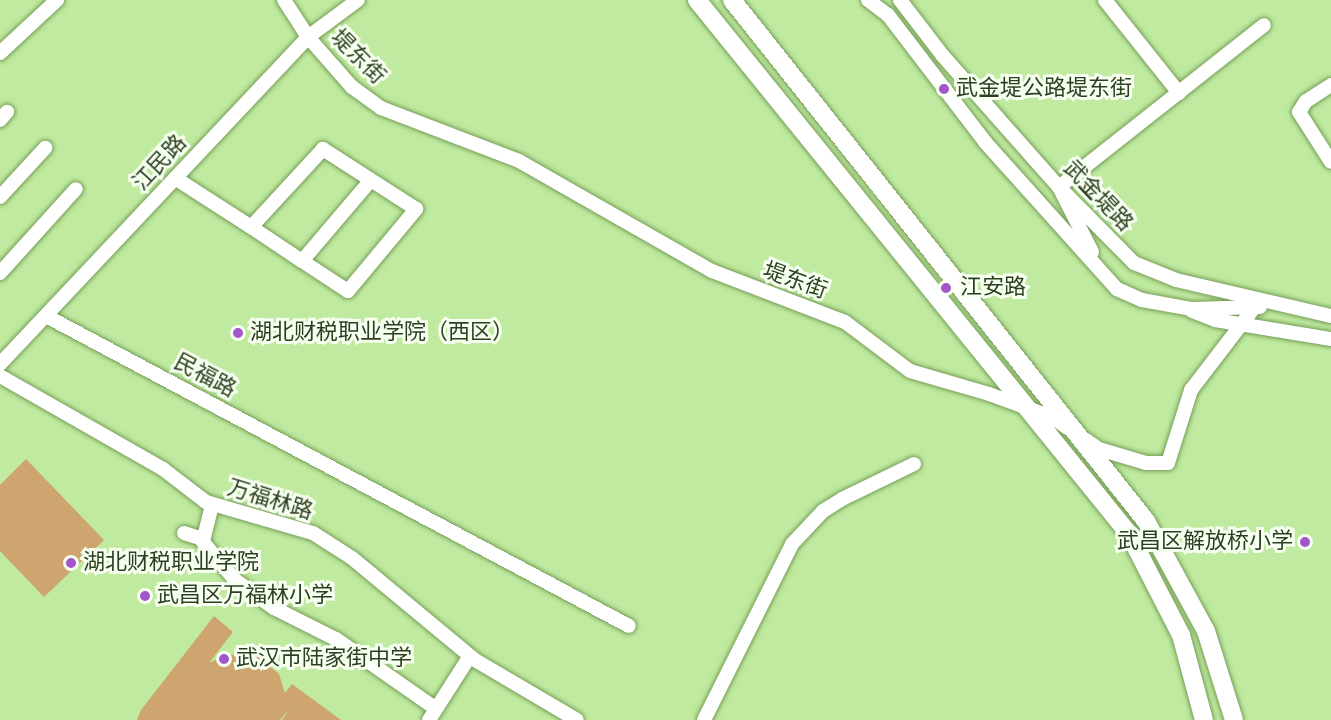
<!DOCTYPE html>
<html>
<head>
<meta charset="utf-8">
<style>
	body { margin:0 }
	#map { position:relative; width:1331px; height:720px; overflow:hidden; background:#bfea9f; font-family:Spectral,"Noto Sans SC",serif }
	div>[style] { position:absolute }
	.green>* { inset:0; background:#cea46f }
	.roads { filter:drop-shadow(0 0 2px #779e58) drop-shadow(0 0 2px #779e58) }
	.minor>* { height:14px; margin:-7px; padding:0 7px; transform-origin:7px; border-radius:7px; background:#fff }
	.major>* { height:18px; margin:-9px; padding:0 9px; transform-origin:9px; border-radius:9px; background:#fff }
	.dots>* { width:16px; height:16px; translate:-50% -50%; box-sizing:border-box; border:3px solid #f6fff0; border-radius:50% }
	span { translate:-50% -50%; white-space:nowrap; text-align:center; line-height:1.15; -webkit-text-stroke:6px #f6fff0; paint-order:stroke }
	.street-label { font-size:22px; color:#2e3f21 }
	.poi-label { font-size:22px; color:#2e3f21 }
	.left { translate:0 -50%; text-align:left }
	.right { translate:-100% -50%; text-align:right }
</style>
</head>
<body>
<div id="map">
	<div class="green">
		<div style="clip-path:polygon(26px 459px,104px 540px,44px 597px,0 551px,0 485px)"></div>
		<div style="clip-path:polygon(214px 616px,233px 632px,209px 663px,225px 655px,255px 654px,279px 674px,285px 693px,292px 684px,341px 720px,282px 720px,289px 709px,280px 720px,137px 720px,141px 710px)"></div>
	</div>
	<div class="roads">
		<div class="minor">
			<div style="left:284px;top:0;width:44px;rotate:57deg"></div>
			<div style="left:308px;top:37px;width:67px;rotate:48.7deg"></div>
			<div style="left:352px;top:87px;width:36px;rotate:36deg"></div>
			<div style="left:381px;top:108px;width:148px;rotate:21deg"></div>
			<div style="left:519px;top:161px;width:222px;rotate:29.7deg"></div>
			<div style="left:712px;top:271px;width:142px;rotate:21deg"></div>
			<div style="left:845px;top:322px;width:81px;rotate:37deg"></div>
			<div style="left:910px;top:371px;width:82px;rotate:16.2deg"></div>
			<div style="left:989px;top:394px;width:67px;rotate:20.1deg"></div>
			<div style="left:1052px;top:417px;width:19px;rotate:35deg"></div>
			<div style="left:868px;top:0;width:25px;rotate:37deg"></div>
			<div style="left:888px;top:15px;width:160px;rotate:52.6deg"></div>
			<div style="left:985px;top:142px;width:198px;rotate:48.1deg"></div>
			<div style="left:1117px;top:289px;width:27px;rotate:24deg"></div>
			<div style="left:1142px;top:300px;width:51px;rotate:10.2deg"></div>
			<div style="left:1192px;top:309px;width:68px;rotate:-1.7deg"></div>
			<div style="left:900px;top:0;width:71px;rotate:52.5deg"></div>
			<div style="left:943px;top:56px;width:175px;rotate:48.5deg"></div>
			<div style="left:1059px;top:187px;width:107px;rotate:45.4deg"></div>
			<div style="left:1134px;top:263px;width:45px;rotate:22deg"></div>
			<div style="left:1176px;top:280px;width:159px;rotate:13.1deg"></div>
			<div style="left:1105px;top:0;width:119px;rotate:51.5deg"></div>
			<div style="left:0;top:53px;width:78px;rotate:-42.9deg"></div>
			<div style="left:1331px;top:85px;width:30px;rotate:147deg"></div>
			<div style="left:1306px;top:101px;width:13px;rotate:122deg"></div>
			<div style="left:1299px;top:112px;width:59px;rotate:57.4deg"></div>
			<div style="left:0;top:120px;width:11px;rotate:-49deg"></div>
			<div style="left:175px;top:178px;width:90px;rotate:32.8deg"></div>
			<div style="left:251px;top:227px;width:61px;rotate:33.7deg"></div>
			<div style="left:302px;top:261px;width:55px;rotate:33.1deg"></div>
			<div style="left:348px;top:291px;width:107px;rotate:-50.3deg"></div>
			<div style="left:416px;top:209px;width:111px;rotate:-147.2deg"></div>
			<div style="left:323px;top:149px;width:106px;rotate:132.7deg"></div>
			<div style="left:0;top:197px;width:67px;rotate:-47.4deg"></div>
			<div style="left:1092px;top:252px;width:73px;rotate:-116.9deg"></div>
			<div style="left:1059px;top:187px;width:261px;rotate:-38.3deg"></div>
			<div style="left:302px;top:261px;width:106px;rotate:-49.6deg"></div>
			<div style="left:0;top:273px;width:113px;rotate:-47.9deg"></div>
			<div style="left:1192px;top:311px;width:25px;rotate:21deg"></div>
			<div style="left:1215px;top:320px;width:118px;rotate:9.3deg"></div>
			<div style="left:46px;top:316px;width:660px;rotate:28deg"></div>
			<div style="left:0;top:364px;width:449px;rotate:-46.7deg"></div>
			<div style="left:308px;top:37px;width:62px;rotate:-36.5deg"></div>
			<div style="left:0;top:376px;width:188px;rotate:29.7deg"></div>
			<div style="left:163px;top:469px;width:54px;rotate:37.5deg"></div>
			<div style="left:206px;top:502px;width:111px;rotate:16.2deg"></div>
			<div style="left:313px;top:533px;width:46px;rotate:32.7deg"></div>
			<div style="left:352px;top:558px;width:160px;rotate:39.7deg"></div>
			<div style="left:475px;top:660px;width:118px;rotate:30.5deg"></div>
			<div style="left:1086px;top:440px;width:16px;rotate:35deg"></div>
			<div style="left:1099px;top:449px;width:49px;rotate:16.6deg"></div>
			<div style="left:1146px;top:463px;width:22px"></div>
			<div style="left:1168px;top:463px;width:77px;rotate:-72.5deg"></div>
			<div style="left:1191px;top:390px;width:103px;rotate:-52.5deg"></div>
			<div style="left:212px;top:505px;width:38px;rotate:104deg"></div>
			<div style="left:203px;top:542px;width:50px;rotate:49.9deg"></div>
			<div style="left:235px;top:580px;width:48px;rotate:35.7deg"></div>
			<div style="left:274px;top:608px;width:69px;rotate:26.6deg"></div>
			<div style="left:336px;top:639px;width:121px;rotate:34.9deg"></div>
			<div style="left:184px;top:533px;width:20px;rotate:18deg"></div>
			<div style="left:429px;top:720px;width:76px;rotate:-57.4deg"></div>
			<div style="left:704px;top:720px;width:197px;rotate:-63.4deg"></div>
			<div style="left:792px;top:544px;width:45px;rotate:-46.8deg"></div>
			<div style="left:823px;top:511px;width:22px;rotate:-32deg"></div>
			<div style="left:842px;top:499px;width:80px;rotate:-25.9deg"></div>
		</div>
		<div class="major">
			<div style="left:697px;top:0;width:687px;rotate:51.03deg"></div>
			<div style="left:1129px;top:534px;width:114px;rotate:62.8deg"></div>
			<div style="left:1181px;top:635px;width:88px;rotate:74.9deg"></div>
			<div style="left:732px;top:0;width:665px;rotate:51.53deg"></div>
			<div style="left:1146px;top:521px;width:125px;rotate:61.4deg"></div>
			<div style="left:1206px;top:631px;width:93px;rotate:72.5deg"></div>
		</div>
	</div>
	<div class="dots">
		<div style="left:944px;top:89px;background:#a256c9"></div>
		<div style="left:946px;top:288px;background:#a256c9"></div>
		<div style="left:238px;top:333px;background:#a256c9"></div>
		<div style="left:1305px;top:542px;background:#a256c9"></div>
		<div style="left:71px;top:563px;background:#a256c9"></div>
		<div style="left:145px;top:596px;background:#a256c9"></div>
		<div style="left:224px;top:659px;background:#a256c9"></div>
	</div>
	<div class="street-label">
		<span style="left:358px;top:57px;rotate:45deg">堤东街</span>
		<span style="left:160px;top:163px;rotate:-47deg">江民路</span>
		<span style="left:1098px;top:196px;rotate:46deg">武金堤路</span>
		<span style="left:795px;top:281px;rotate:20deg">堤东街</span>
		<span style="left:205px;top:376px;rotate:28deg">民福路</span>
		<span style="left:270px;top:500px;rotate:17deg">万福林路</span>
	</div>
	<div class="poi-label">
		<span class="left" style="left:956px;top:89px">武金堤公路堤东街</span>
		<span class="left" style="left:960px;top:288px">江安路</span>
		<span class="left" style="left:250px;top:333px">湖北财税职业学院（西区）</span>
		<span class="right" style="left:1293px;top:542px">武昌区解放桥小学</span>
		<span class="left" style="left:83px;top:563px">湖北财税职业学院</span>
		<span class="left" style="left:157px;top:596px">武昌区万福林小学</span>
		<span class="left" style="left:236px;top:659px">武汉市陆家街中学</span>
	</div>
</div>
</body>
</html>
